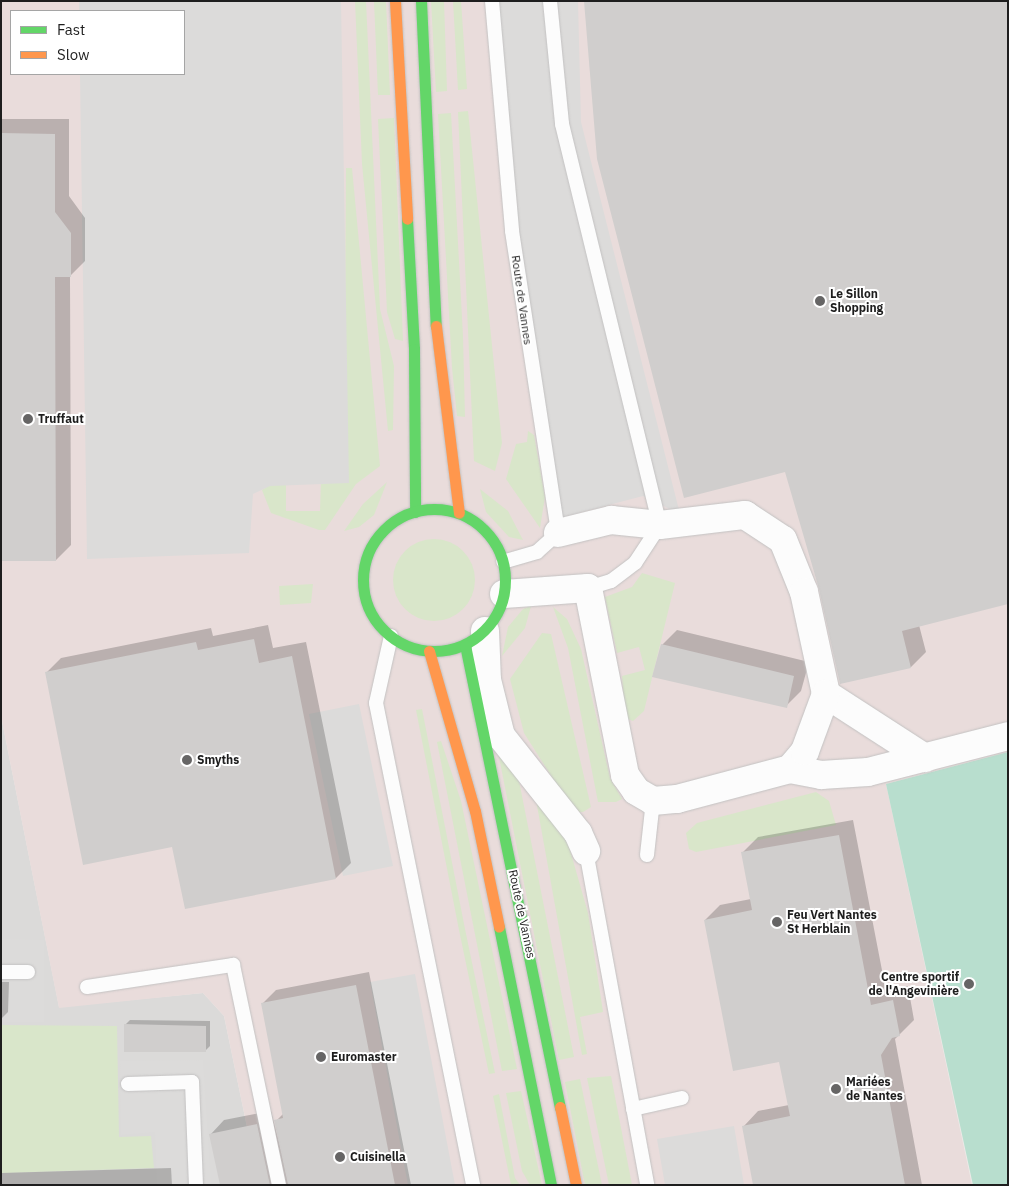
<!DOCTYPE html>
<html>
<head>
<meta charset="utf-8">
<style>
	body { margin:0 }
	#map { position:relative; width:1009px; height:1186px; overflow:hidden; background:#eceae8; font-family:"IBM Plex Sans",sans-serif }
	div>[style] { position:absolute }
	.residential>* { inset:0; background:#dbdad9 }
	.commercial>* { inset:0; background:#e9dcdb }
	.grass>* { inset:0; background:#d9e6ca }
	.round { border-radius:50% }
	.pitch>* { inset:0; background:#b8dece }
	.parking>* { inset:0; background:#dcdbda }
	.shadow>* { inset:0; background:#0003 }
	.building>* { inset:0; background:#d0cecd }
	.roads { filter:drop-shadow(0 0 1px #c3c2c2) drop-shadow(0 0 1px #c3c2c2) }
	.lane>* { height:14px; margin:-7px; padding:0 7px; transform-origin:7px; border-radius:7px; background:#fcfcfc }
	.street>* { height:28px; margin:-14px; padding:0 14px; transform-origin:14px; border-radius:14px; background:#fcfcfc }
	.fast>* { height:11px; margin:-5.5px; padding:0 5.5px; transform-origin:5.5px; border-radius:5.5px; background:#63d668 }
	.fast>.ring { margin:-5.5px; padding:0; box-sizing:content-box; background:none; border:11px solid #63d668; border-radius:50% }
	.slow>* { height:11px; margin:-5.5px; padding:0 5.5px; transform-origin:5.5px; border-radius:5.5px; background:#ff974d }
	.dots>* { width:14px; height:14px; translate:-50% -50%; box-sizing:border-box; border:2px solid #fff; border-radius:50% }
	span { translate:-50% -50%; white-space:nowrap; text-align:center; line-height:1.15; -webkit-text-stroke:4px #fff; paint-order:stroke }
	.poi-label { font-size:12px; color:#1e1e1e; font-weight:700 }
	.left { translate:0 -50%; text-align:left }
	.right { translate:-100% -50%; text-align:right }
	.street-label { font-size:12px; color:#1e1e1e }
	.frame { position:absolute; inset:0; border:2px solid #1e1e1e; pointer-events:none }
	.legend { position:absolute; left:10px; top:10px; width:175px; height:65px; box-sizing:border-box; background:#fff; border:1px solid #a5a5a5; margin:0; padding:6px 9px; list-style:none; font-size:15px; color:#1e1e1e }
	.legend li { display:flex; align-items:center; gap:10px; height:25px }
	.legend b { width:25px; border:1px solid #a5a5a5 }
</style>
</head>
<body>
<div id="map">
	<div class="residential">
		<div style="clip-path:polygon(1px 716px,59px 1007px,203px 993px,224px 1016px,259px 1185px,1px 1185px)"></div>
	</div>
	<div class="commercial">
		<div style="clip-path:polygon(evenodd,1px 1px,1008px 1px,1008px 752px,886px 784px,972px 1185px,259px 1185px,224px 1016px,203px 993px,59px 1008px,1px 716px,1px 1px,11px 11px,184px 11px,184px 74px,11px 74px,11px 11px)"></div>
	</div>
	<div class="grass">
		<div style="clip-path:polygon(355px 1px,366px 1px,380px 309px,394px 366px,393px 430px,388px 431px,362px 164px)"></div>
		<div style="clip-path:polygon(374px 1px,386px 1px,390px 95px,378px 95px)"></div>
		<div style="clip-path:polygon(431px 1px,444px 1px,447px 91px,436px 92px)"></div>
		<div style="clip-path:polygon(453px 1px,461px 1px,467px 89px,458px 90px)"></div>
		<div style="clip-path:polygon(468px 111px,502px 443px,495px 471px,474px 461px,458px 112px)"></div>
		<div style="clip-path:polygon(451px 113px,463px 336px,465px 417px,457px 416px,452px 368px,438px 114px)"></div>
		<div style="clip-path:polygon(394px 118px,403px 341px,395px 339px,387px 312px,378px 119px)"></div>
		<div style="clip-path:polygon(346px 168px,352px 168px,380px 466px,356px 484px,325px 530px,319px 530px,271px 513px,262px 490px,286px 475px,286px 511px,320px 511px,321px 479px,344px 479px)"></div>
		<div style="clip-path:polygon(528px 431px,534px 435px,545px 497px,540px 528px,506px 479px,516px 444px,527px 442px)"></div>
		<div style="clip-path:polygon(387px 482px,374px 515px,359px 527px,344px 531px,363px 504px)"></div>
		<div style="clip-path:polygon(480px 489px,508px 511px,523px 540px,509px 537px,486px 512px)"></div>
		<div class="round" style="left:393px;top:539px;width:82px;height:82px"></div>
		<div style="clip-path:polygon(642px 573px,675px 583px,644px 711px,633px 721px,625px 718px,622px 676px,645px 670px,639px 647px,617px 653px,605px 597px,632px 587px)"></div>
		<div style="clip-path:polygon(313px 584px,311px 603px,280px 605px,279px 586px)"></div>
		<div style="clip-path:polygon(531px 606px,525px 628px,502px 656px,508px 627px,523px 609px)"></div>
		<div style="clip-path:polygon(553px 607px,567px 619px,581px 649px,610px 778px,622px 799px,616px 802px,598px 802px,568px 648px)"></div>
		<div style="clip-path:polygon(542px 633px,551px 634px,591px 807px,583px 812px,577px 812px,562px 793px,524px 733px,510px 679px)"></div>
		<div style="clip-path:polygon(422px 709px,465px 929px,495px 1073px,489px 1074px,459px 930px,416px 710px)"></div>
		<div style="clip-path:polygon(441px 741px,461px 801px,517px 1069px,502px 1071px,437px 742px)"></div>
		<div style="clip-path:polygon(498px 752px,519px 781px,574px 1057px,559px 1060px)"></div>
		<div style="clip-path:polygon(816px 792px,829px 801px,836px 825px,696px 852px,689px 849px,686px 833px,697px 823px)"></div>
		<div style="clip-path:polygon(536px 800px,566px 836px,588px 913px,603px 1012px,580px 1017px,587px 1054px,582px 1055px)"></div>
		<div style="clip-path:polygon(1px 1025px,117px 1026px,119px 1137px,151px 1136px,154px 1168px,1px 1173px)"></div>
		<div style="clip-path:polygon(611px 1076px,632px 1185px,609px 1185px,587px 1078px)"></div>
		<div style="clip-path:polygon(580px 1079px,602px 1185px,585px 1185px,565px 1082px)"></div>
		<div style="clip-path:polygon(521px 1091px,542px 1185px,530px 1185px,522px 1171px,506px 1093px)"></div>
		<div style="clip-path:polygon(499px 1094px,515px 1178px,520px 1185px,511px 1185px,493px 1096px)"></div>
	</div>
	<div class="pitch">
		<div style="clip-path:polygon(1008px 752px,1008px 1185px,973px 1185px,886px 784px)"></div>
	</div>
	<div class="parking">
		<div style="clip-path:polygon(79px 1px,341px 1px,349px 483px,270px 486px,253px 494px,249px 553px,87px 559px,80px 74px,184px 74px,184px 11px,79px 11px)"></div>
		<div style="clip-path:polygon(486px 1px,578px 1px,581px 122px,680px 514px,643px 496px,559px 518px,512px 285px)"></div>
		<div style="clip-path:polygon(359px 704px,393px 866px,343px 876px,309px 714px)"></div>
		<div style="clip-path:polygon(1px 939px,44px 940px,44px 1022px,3px 1022px)"></div>
		<div style="clip-path:polygon(415px 974px,455px 1185px,408px 1185px,370px 982px)"></div>
		<div style="clip-path:polygon(203px 1060px,211px 1185px,157px 1185px,155px 1132px,121px 1135px,120px 1061px)"></div>
		<div style="clip-path:polygon(734px 1126px,744px 1185px,665px 1185px,657px 1139px)"></div>
	</div>
	<div class="shadow">
		<div style="clip-path:polygon(585px 1px,919px 625px,926px 652px,911px 667px,841px 683px,820px 588px,786px 470px,598px 159px)"></div>
		<div style="clip-path:polygon(1px 119px,69px 119px,69px 196px,85px 218px,85px 261px,70px 276px,71px 545px,56px 560px,1px 560px)"></div>
		<div style="clip-path:polygon(268px 625px,273px 648px,306px 642px,351px 863px,336px 878px,173px 845px,46px 673px,61px 658px,211px 628px,213px 636px)"></div>
		<div style="clip-path:polygon(677px 630px,809px 662px,801px 691px,786px 706px,662px 645px)"></div>
		<div style="clip-path:polygon(853px 820px,886px 991px,908px 986px,914px 1020px,895px 1039px,922px 1185px,754px 1185px,744px 1126px,758px 1111px,789px 1105px,780px 1060px,705px 920px,720px 905px,751px 899px,743px 852px,758px 837px)"></div>
		<div style="clip-path:polygon(369px 972px,411px 1185px,222px 1185px,211px 1134px,224px 1120px,271px 1111px,288px 1177px,276px 1121px,284px 1113px,262px 1004px,276px 990px)"></div>
		<div style="clip-path:polygon(1px 982px,9px 982px,8px 1012px,1px 1019px)"></div>
		<div style="clip-path:polygon(130px 1020px,210px 1021px,210px 1046px,205px 1051px,125px 1025px)"></div>
		<div style="clip-path:polygon(171px 1168px,172px 1185px,1px 1185px,1px 1173px)"></div>
	</div>
	<div class="building">
		<div style="clip-path:polygon(584px 1px,1008px 1px,1008px 604px,902px 631px,911px 668px,840px 684px,819px 589px,785px 472px,684px 498px,597px 159px)"></div>
		<div style="clip-path:polygon(1px 133px,55px 134px,55px 212px,71px 233px,71px 277px,55px 277px,56px 561px,1px 561px)"></div>
		<div style="clip-path:polygon(254px 639px,259px 663px,292px 656px,336px 879px,185px 909px,172px 847px,83px 865px,45px 672px,196px 642px,198px 650px)"></div>
		<div style="clip-path:polygon(661px 644px,794px 676px,787px 708px,652px 677px)"></div>
		<div style="clip-path:polygon(839px 835px,871px 1005px,893px 1000px,900px 1036px,892px 1038px,881px 1055px,905px 1185px,753px 1185px,742px 1126px,790px 1116px,779px 1062px,733px 1071px,704px 920px,752px 910px,741px 852px)"></div>
		<div style="clip-path:polygon(356px 985px,395px 1185px,288px 1185px,274px 1120px,283px 1118px,261px 1003px)"></div>
		<div style="clip-path:polygon(124px 1024px,206px 1026px,206px 1052px,124px 1052px)"></div>
		<div style="clip-path:polygon(257px 1124px,270px 1185px,220px 1185px,209px 1134px)"></div>
	</div>
	<div class="roads">
		<div class="lane">
			<div style="left:492px;top:1px;width:231px;rotate:85deg"></div>
			<div style="left:512px;top:231px;width:305px;rotate:81.3deg"></div>
			<div style="left:558px;top:533px;width:28px;rotate:138deg"></div>
			<div style="left:537px;top:552px;width:35px;rotate:164deg"></div>
			<div style="left:550px;top:1px;width:124px;rotate:84.4deg"></div>
			<div style="left:562px;top:124px;width:413px;rotate:76.3deg"></div>
			<div style="left:660px;top:525px;width:45px;rotate:123.3deg"></div>
			<div style="left:635px;top:563px;width:30px;rotate:143deg"></div>
			<div style="left:611px;top:581px;width:24px;rotate:163deg"></div>
			<div style="left:391px;top:636px;width:69px;rotate:102.6deg"></div>
			<div style="left:376px;top:703px;width:492px;rotate:78.6deg"></div>
			<div style="left:586px;top:851px;width:340px;rotate:79.6deg"></div>
			<div style="left:647px;top:855px;width:54px;rotate:-83.7deg"></div>
			<div style="left:1px;top:972px;width:27px"></div>
			<div style="left:87px;top:987px;width:148px;rotate:-8.6deg"></div>
			<div style="left:233px;top:965px;width:225px;rotate:78.2deg"></div>
			<div style="left:128px;top:1084px;width:64px;rotate:-1.8deg"></div>
			<div style="left:192px;top:1082px;width:103px;rotate:87.8deg"></div>
			<div style="left:633px;top:1109px;width:50px;rotate:-12.7deg"></div>
		</div>
		<div class="street">
			<div style="left:558px;top:533px;width:55px;rotate:-13.8deg"></div>
			<div style="left:611px;top:520px;width:49px;rotate:5.8deg"></div>
			<div style="left:660px;top:525px;width:86px;rotate:-6.7deg"></div>
			<div style="left:745px;top:515px;width:45px;rotate:33.3deg"></div>
			<div style="left:783px;top:540px;width:56px;rotate:68deg"></div>
			<div style="left:804px;top:592px;width:104px;rotate:77.8deg"></div>
			<div style="left:826px;top:694px;width:118px;rotate:32.9deg"></div>
			<div style="left:504px;top:594px;width:84px;rotate:-4.1deg"></div>
			<div style="left:588px;top:588px;width:191px;rotate:78.8deg"></div>
			<div style="left:625px;top:775px;width:19px;rotate:55deg"></div>
			<div style="left:636px;top:791px;width:20px;rotate:30deg"></div>
			<div style="left:653px;top:801px;width:24px;rotate:-5deg"></div>
			<div style="left:677px;top:799px;width:117px;rotate:-14.9deg"></div>
			<div style="left:790px;top:769px;width:32px;rotate:11deg"></div>
			<div style="left:821px;top:775px;width:47px;rotate:-3.7deg"></div>
			<div style="left:868px;top:772px;width:145px;rotate:-14.4deg"></div>
			<div style="left:485px;top:631px;width:49px;rotate:87.7deg"></div>
			<div style="left:487px;top:680px;width:58px;rotate:76deg"></div>
			<div style="left:501px;top:736px;width:124px;rotate:51.6deg"></div>
			<div style="left:578px;top:833px;width:20px;rotate:66deg"></div>
			<div style="left:790px;top:769px;width:23px;rotate:-50deg"></div>
			<div style="left:805px;top:751px;width:61px;rotate:-69.8deg"></div>
		</div>
		<div class="fast">
			<div style="left:421px;top:1px;width:325px;rotate:87.4deg"></div>
			<div style="left:407px;top:219px;width:130px;rotate:86.9deg"></div>
			<div style="left:414px;top:349px;width:163px;rotate:89.6deg"></div>
			<div class="ring" style="left:363px;top:509px;width:131px;height:131px"></div>
			<div style="left:465px;top:645px;width:472px;rotate:78.4deg"></div>
			<div style="left:499px;top:927px;width:263px;rotate:78.6deg"></div>
		</div>
		<div class="slow">
			<div style="left:395px;top:1px;width:218px;rotate:86.8deg"></div>
			<div style="left:436px;top:326px;width:188px;rotate:83deg"></div>
			<div style="left:429px;top:651px;width:166px;rotate:74deg"></div>
			<div style="left:475px;top:811px;width:118px;rotate:78.3deg"></div>
			<div style="left:560px;top:1107px;width:80px;rotate:78.4deg"></div>
		</div>
	</div>
	<div class="dots">
		<div style="left:820px;top:301px;background:#666565"></div>
		<div style="left:28px;top:419px;background:#666565"></div>
		<div style="left:187px;top:760px;background:#666565"></div>
		<div style="left:777px;top:922px;background:#666565"></div>
		<div style="left:969px;top:984px;background:#666565"></div>
		<div style="left:321px;top:1057px;background:#666565"></div>
		<div style="left:836px;top:1089px;background:#666565"></div>
		<div style="left:340px;top:1157px;background:#666565"></div>
	</div>
	<div class="poi-label">
		<span class="left" style="left:830px;top:301px">Le Sillon<br>Shopping</span>
		<span class="left" style="left:38px;top:419px">Truffaut</span>
		<span class="left" style="left:197px;top:760px">Smyths</span>
		<span class="left" style="left:787px;top:922px">Feu Vert Nantes<br>St Herblain</span>
		<span class="right" style="left:959px;top:984px">Centre sportif<br>de l'Angevinière</span>
		<span class="left" style="left:331px;top:1057px">Euromaster</span>
		<span class="left" style="left:846px;top:1089px">Mariées<br>de Nantes</span>
		<span class="left" style="left:350px;top:1157px">Cuisinella</span>
	</div>
	<div class="street-label">
		<span style="left:522px;top:300px;rotate:82deg">Route de Vannes</span>
		<span style="left:522px;top:914px;rotate:78deg">Route de Vannes</span>
	</div>
	<div class="frame"></div>
	<ul class="legend">
	<li><b style="height:6px;background:#63d668"></b>Fast</li>
	<li><b style="height:6px;background:#ff974d"></b>Slow</li>
	</ul>
</div>
</body>
</html>
